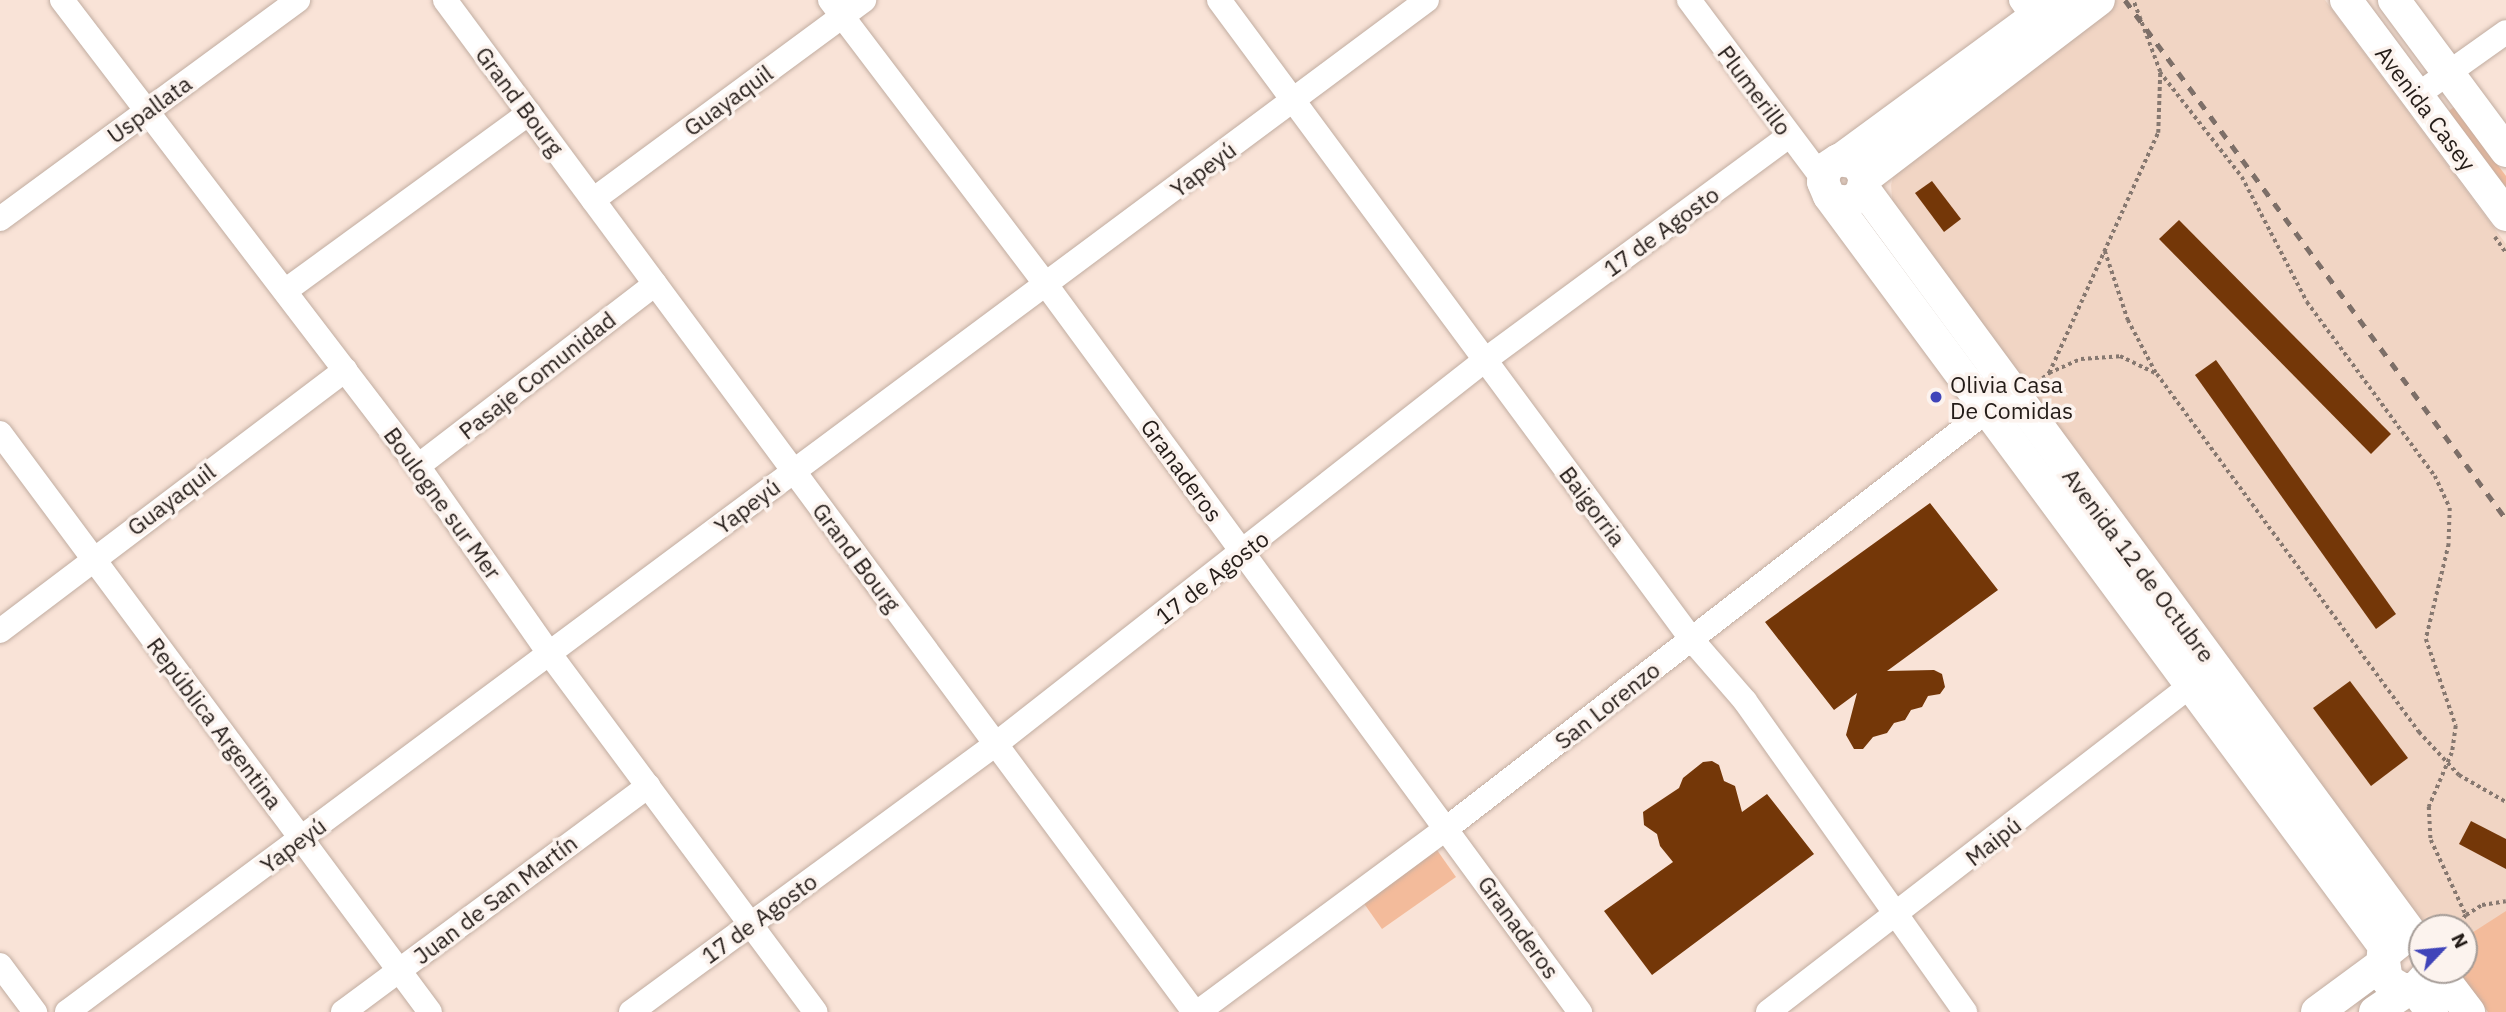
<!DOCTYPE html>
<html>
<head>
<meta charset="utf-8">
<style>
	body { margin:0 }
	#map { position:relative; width:2506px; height:1012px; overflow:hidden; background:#f9e3d7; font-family:"IBM Plex Sans",sans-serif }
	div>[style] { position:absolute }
	.built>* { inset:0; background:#f1d5c4 }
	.green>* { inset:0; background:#f3bb9b }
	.building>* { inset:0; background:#743708 }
	.path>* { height:3.5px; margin-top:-1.75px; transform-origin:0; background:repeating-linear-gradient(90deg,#867870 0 3.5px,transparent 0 7px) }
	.roads { filter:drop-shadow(0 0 2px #c1ada1) drop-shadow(0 0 2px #c1ada1) }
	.minor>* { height:24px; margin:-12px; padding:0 12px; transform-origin:12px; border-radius:12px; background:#fff }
	.major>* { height:32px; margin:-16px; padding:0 16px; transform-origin:16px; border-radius:16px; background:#fff }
	.rail>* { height:5px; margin-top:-2.5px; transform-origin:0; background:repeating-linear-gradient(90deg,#7d6f68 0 9px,transparent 0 18px) }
	.dots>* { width:19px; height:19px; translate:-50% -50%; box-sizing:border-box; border:4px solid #fcf3ee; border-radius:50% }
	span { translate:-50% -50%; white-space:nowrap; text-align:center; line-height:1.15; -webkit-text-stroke:7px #fcf3ee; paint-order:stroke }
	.street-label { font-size:23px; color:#241c18 }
	.poi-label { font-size:23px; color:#241c18 }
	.left { translate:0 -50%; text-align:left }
	.north { position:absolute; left:2408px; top:914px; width:70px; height:70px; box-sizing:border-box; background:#fcf3ee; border:2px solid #a69d98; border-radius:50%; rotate:64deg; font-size:19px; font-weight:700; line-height:28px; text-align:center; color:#241c18 }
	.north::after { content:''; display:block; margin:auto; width:24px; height:32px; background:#4044b9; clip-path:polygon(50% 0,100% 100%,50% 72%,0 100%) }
</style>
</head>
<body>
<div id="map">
	<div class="built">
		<div style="clip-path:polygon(2117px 0,2325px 0,2506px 244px,2506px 1012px,2488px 1012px,2457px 970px,2464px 970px,2464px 928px,2426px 928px,1893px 209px,1891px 185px,1895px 170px)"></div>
	</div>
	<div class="green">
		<div style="clip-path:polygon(2454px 107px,2506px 176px,2506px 192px,2446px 113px)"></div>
		<div style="clip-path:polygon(1432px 843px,1456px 877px,1382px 929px,1358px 895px)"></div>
		<div style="clip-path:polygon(2506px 911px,2506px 1012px,2488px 1012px,2457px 970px,2464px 970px,2464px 938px)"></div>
	</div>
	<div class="building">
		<div style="clip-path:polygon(1932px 181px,1961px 219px,1944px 232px,1915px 193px)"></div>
		<div style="clip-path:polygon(2179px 220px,2391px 434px,2371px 454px,2159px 239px)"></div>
		<div style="clip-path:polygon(2216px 360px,2396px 614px,2376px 629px,2195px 375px)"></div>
		<div style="clip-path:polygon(1930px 503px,1998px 590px,1887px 671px,1934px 670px,1942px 674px,1945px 687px,1940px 694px,1928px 696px,1922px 707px,1911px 710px,1905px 720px,1894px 723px,1887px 733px,1873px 737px,1863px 749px,1854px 749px,1846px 735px,1857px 693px,1834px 710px,1765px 622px)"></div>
		<div style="clip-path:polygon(2350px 681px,2408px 758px,2371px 786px,2313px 708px)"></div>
		<div style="clip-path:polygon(1712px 761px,1719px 765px,1724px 781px,1735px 786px,1742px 812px,1767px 794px,1814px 854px,1652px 975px,1604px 911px,1673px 862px,1660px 846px,1657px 834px,1644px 825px,1643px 812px,1679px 788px,1683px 778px,1703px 762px)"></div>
		<div style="clip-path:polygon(2471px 821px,2506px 839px,2506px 869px,2459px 844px)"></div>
	</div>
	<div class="path">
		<div style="left:2160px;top:72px;width:133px;rotate:52deg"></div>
		<div style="left:2242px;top:177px;width:141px;rotate:62.5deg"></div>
		<div style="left:2307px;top:302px;width:216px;rotate:53.7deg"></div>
		<div style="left:2435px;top:476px;width:35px;rotate:65deg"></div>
		<div style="left:2450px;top:508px;width:36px;rotate:92deg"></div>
		<div style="left:2449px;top:544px;width:98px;rotate:103.6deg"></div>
		<div style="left:2426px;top:639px;width:92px;rotate:71deg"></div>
		<div style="left:2456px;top:726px;width:27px;rotate:98deg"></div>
		<div style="left:2452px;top:753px;width:59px;rotate:113.1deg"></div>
		<div style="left:2429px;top:807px;width:33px;rotate:87deg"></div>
		<div style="left:2431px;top:840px;width:83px;rotate:65deg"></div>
		<div style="left:2466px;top:915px;width:15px;rotate:122deg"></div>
		<div style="left:2495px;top:237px;width:19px;rotate:55deg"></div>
		<div style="left:2105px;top:251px;width:73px;rotate:71.6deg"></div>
		<div style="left:2128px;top:320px;width:60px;rotate:62.2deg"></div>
		<div style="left:2049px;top:373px;width:35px;rotate:-24deg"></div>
		<div style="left:2081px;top:359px;width:39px;rotate:-4deg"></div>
		<div style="left:2120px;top:356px;width:41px;rotate:25.9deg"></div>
		<div style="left:2157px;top:374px;width:444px;rotate:53.8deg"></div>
		<div style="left:2419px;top:732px;width:59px;rotate:47.1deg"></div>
		<div style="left:2459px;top:775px;width:54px;rotate:29.9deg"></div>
		<div style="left:2037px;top:383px;width:16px;rotate:-40deg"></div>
		<div style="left:2049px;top:373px;width:264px;rotate:-65.6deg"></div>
		<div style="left:2158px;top:133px;width:61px;rotate:-88.1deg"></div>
		<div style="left:2160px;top:72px;width:77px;rotate:-110.6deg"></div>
		<div style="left:2466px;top:915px;width:19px;rotate:-32deg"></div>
		<div style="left:2482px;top:905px;width:24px;rotate:-9deg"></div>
	</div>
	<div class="roads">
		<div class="minor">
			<div style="left:62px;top:0;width:586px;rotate:52.62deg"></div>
			<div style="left:418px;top:466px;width:228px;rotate:55deg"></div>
			<div style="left:549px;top:653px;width:447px;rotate:53.4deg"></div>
			<div style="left:445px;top:0;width:1259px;rotate:53.49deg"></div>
			<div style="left:830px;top:0;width:359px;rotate:52.8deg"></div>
			<div style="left:1047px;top:286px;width:901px;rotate:53.72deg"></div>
			<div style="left:1219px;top:0;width:796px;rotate:53.53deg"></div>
			<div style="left:1692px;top:640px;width:81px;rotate:49deg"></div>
			<div style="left:1745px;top:701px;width:381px;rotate:54.7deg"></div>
			<div style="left:1689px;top:0;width:224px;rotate:53.2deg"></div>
			<div style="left:2021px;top:0;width:22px;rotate:54deg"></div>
			<div style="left:2416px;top:96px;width:110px;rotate:-35.4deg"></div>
			<div style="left:593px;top:200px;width:337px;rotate:-36.4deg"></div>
			<div style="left:0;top:219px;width:370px;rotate:-36.3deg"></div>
			<div style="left:285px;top:291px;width:302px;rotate:-36.1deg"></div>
			<div style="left:0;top:433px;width:721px;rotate:53.4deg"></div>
			<div style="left:418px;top:466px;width:299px;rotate:-37.5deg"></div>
			<div style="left:0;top:631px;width:433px;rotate:-37.1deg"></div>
			<div style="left:0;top:965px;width:59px;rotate:53.3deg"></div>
			<div style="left:67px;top:1012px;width:1695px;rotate:-36.65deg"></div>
			<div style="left:343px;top:1012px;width:380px;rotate:-36.5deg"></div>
			<div style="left:631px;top:1012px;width:453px;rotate:-36.3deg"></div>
			<div style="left:996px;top:744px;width:622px;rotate:-38.14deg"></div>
			<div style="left:1485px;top:360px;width:378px;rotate:-36.4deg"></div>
			<div style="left:1198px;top:1012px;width:310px;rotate:-36.5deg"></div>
			<div style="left:1447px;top:828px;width:701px;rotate:-37.7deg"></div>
			<div style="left:1768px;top:1012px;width:550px;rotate:-37.68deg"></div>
		</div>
		<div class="major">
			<div style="left:2346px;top:0;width:268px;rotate:53.3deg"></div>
			<div style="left:2394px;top:0;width:188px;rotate:53.4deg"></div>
			<div style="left:1840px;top:160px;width:270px;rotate:-36.3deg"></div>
			<div style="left:1865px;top:178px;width:294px;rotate:-37.3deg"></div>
			<div style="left:1864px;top:189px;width:932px;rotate:53.68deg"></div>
			<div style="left:1835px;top:200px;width:14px;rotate:8deg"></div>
			<div style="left:1849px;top:202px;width:14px;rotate:-34deg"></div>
			<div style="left:1861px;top:194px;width:16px;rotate:-76deg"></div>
			<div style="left:1865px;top:178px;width:17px;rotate:-118deg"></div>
			<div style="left:1857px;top:163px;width:19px;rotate:-171deg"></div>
			<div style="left:1838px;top:160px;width:14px;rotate:146deg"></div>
			<div style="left:1826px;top:168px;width:14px;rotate:102deg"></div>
			<div style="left:1823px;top:182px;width:15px;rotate:67deg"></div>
			<div style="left:1829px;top:196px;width:937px;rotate:53.51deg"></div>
			<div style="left:2403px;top:939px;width:26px;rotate:141deg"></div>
			<div style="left:2383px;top:955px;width:25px;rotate:81deg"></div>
			<div style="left:2387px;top:980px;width:17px;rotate:31deg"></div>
			<div style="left:2402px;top:989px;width:13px"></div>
			<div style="left:2415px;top:989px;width:25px;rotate:-48deg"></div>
			<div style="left:2437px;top:970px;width:53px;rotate:52.7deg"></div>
			<div style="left:2415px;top:989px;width:29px;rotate:54deg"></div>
			<div style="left:2317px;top:1012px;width:81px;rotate:-36.4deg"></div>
			<div style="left:2375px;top:1012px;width:40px;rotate:-34deg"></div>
		</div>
	</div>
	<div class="rail">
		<div style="left:2125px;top:0;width:644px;rotate:53.72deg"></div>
	</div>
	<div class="dots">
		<div style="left:1936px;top:397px;background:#4044b9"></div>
	</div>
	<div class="street-label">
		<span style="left:1755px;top:90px;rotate:53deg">Plumerillo</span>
		<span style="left:728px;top:100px;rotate:-36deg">Guayaquil</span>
		<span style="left:520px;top:101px;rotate:53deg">Grand Bourg</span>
		<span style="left:2426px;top:108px;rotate:53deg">Avenida Casey</span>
		<span style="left:149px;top:109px;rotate:-36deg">Uspallata</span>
		<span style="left:1203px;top:169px;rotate:-37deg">Yapeyú</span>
		<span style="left:1661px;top:231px;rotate:-36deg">17 de Agosto</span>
		<span style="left:537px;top:375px;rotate:-38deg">Pasaje Comunidad</span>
		<span style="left:1182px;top:470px;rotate:54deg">Granaderos</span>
		<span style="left:171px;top:499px;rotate:-37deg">Guayaquil</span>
		<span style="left:443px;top:503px;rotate:54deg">Boulogne sur Mer</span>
		<span style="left:747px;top:506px;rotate:-37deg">Yapeyú</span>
		<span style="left:1593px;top:506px;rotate:53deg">Baigorria</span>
		<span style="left:857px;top:557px;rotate:53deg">Grand Bourg</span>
		<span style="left:2139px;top:565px;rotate:53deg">Avenida 12 de Octubre</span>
		<span style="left:1212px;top:577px;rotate:-38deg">17 de Agosto</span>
		<span style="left:1607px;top:705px;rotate:-38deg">San Lorenzo</span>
		<span style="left:215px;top:723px;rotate:53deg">República Argentina</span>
		<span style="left:1993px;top:841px;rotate:-38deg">Maipú</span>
		<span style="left:293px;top:845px;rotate:-37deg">Yapeyú</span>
		<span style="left:495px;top:899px;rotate:-37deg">Juan de San Martín</span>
		<span style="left:759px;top:918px;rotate:-36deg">17 de Agosto</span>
		<span style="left:1519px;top:927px;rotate:54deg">Granaderos</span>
	</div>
	<div class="poi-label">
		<span class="left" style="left:1950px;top:397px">Olivia Casa<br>De Comidas</span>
	</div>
	<div class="north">N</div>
</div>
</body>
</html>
